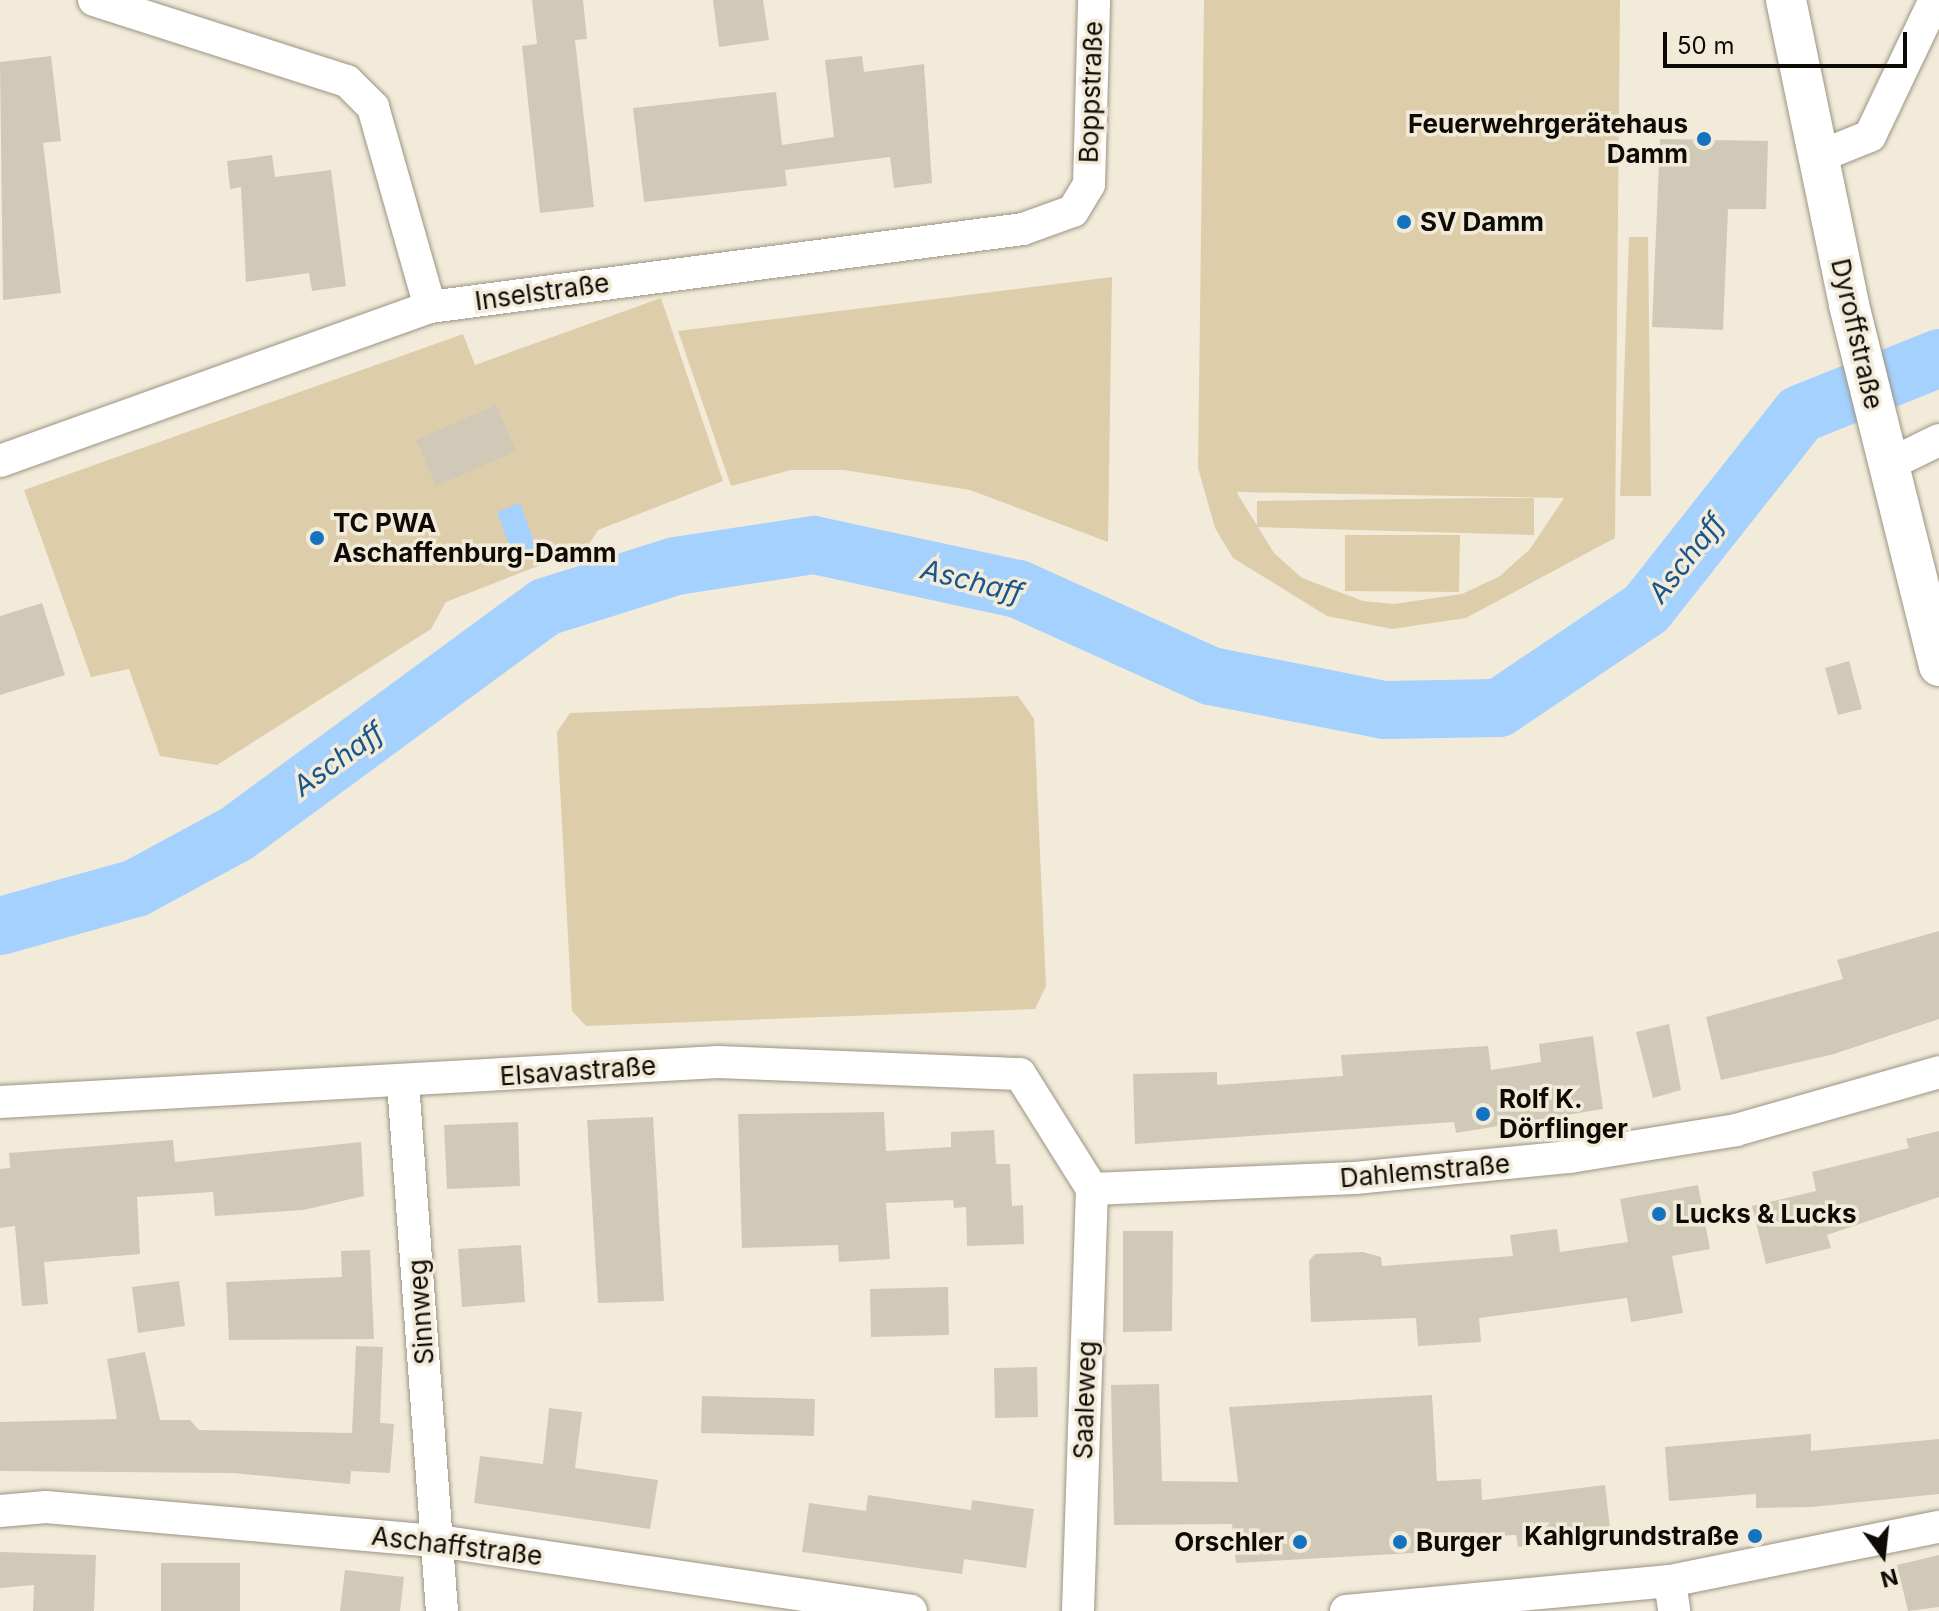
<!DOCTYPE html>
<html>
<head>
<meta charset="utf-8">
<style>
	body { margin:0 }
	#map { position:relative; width:1939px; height:1611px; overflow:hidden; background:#f3ebd9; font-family:Inter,sans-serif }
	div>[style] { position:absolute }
	.green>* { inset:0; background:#decdaa }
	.water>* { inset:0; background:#a5d1fe }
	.river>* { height:58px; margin:-29px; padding:0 29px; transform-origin:29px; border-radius:29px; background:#a5d1fe }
	.building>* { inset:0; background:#d1c9b8 }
	.roads { filter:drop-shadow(0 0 2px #9c9484) drop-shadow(0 0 2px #9c9484) }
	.minor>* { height:32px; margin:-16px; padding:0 16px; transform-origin:16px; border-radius:16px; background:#fff }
	.major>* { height:40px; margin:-20px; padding:0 20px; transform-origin:20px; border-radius:20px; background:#fff }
	.dots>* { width:22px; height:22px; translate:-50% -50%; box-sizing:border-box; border:4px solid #f3ebd9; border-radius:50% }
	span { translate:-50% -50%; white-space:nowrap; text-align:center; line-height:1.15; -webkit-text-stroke:7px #f3ebd9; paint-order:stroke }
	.street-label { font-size:26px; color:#0e0b06 }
	.poi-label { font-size:26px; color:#0e0b06; font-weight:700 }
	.right { translate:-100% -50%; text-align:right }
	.left { translate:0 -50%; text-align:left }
	.water-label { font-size:28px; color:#17558c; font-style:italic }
	.north { position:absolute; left:1843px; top:1515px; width:80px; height:80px; -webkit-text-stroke:6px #f3ebd9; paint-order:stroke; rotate:165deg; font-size:22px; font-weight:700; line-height:32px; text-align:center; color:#0e0b06 }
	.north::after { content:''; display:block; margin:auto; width:28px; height:36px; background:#0e0b06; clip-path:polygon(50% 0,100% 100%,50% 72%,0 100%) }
	.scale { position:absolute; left:1663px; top:32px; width:244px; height:36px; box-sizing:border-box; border:4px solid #0e0b06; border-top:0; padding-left:10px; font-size:24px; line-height:28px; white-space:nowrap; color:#0e0b06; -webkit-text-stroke:6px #f3ebd9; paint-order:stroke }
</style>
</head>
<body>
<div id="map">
	<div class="green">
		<div style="clip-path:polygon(evenodd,1204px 0,1620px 0,1615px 538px,1466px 618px,1392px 629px,1327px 616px,1233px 558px,1215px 528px,1198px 468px,1204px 0,1237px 493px,1238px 492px,1564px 498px,1530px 549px,1500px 576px,1462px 594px,1394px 604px,1363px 601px,1302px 578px,1274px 553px,1237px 493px)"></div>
		<div style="clip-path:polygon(1629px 237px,1648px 237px,1651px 496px,1620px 496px)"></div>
		<div style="clip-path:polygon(1112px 277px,1108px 542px,970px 490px,844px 470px,791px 470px,731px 486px,678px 331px)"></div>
		<div style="clip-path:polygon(661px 298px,723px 481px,598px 530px,587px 547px,446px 602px,431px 629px,217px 765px,160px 756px,129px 669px,91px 677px,24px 490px,463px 334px,475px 365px)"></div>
		<div style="clip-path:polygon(1490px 498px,1534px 498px,1534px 535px,1257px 527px,1257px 501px)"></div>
		<div style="clip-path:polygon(1345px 535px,1460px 535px,1459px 592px,1345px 591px)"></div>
		<div style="clip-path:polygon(1018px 696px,1034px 719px,1046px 986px,1035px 1009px,586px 1026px,572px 1011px,557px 732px,570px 713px)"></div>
	</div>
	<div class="water">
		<div style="clip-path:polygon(520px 503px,537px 550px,514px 558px,497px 512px)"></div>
	</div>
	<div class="river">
		<div style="left:0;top:926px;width:141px;rotate:-15.6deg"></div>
		<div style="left:136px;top:888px;width:114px;rotate:-28.4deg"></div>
		<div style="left:236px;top:834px;width:383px;rotate:-36.3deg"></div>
		<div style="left:545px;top:607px;width:137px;rotate:-17.4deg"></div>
		<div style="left:676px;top:566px;width:140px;rotate:-8.7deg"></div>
		<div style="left:814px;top:545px;width:209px;rotate:12.2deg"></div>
		<div style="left:1018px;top:589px;width:212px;rotate:24.3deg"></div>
		<div style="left:1211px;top:676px;width:176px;rotate:11.1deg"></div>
		<div style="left:1384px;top:710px;width:115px;rotate:-1deg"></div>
		<div style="left:1499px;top:708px;width:177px;rotate:-34deg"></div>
		<div style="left:1646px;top:609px;width:248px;rotate:-51.7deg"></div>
		<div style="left:1800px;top:414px;width:150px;rotate:-21.9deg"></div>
	</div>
	<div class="building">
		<div style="clip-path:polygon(532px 0,583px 0,587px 39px,575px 40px,594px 207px,540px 213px,522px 46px,537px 44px)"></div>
		<div style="clip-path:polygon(713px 0,763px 0,769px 40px,719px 47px)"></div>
		<div style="clip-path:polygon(51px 56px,61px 141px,43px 143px,61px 293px,3px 300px,0 62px)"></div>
		<div style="clip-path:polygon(862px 56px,864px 72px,924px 64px,932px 183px,894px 188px,890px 157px,785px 170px,787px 186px,644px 202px,633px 108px,776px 92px,782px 145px,834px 137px,825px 60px)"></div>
		<div style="clip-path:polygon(1660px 139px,1768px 141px,1766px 209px,1728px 209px,1723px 330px,1652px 327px)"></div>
		<div style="clip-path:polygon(272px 155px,275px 177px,331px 170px,346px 286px,312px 291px,309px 273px,246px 282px,241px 187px,230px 189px,227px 161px)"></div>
		<div style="clip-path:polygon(496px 405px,516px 451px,436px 486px,416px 440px)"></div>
		<div style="clip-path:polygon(42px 603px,65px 675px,0 695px,0 616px)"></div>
		<div style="clip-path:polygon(1849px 661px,1862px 709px,1838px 715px,1825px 668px)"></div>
		<div style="clip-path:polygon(1939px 931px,1939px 1019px,1834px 1054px,1721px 1080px,1706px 1017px,1843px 979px,1837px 960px)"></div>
		<div style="clip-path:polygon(1669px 1024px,1681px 1090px,1653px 1098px,1636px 1032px)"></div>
		<div style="clip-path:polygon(1593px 1036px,1603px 1109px,1456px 1133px,1454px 1122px,1135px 1144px,1133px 1074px,1217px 1072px,1217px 1085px,1343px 1076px,1341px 1055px,1488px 1046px,1491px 1070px,1541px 1062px,1539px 1044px)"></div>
		<div style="clip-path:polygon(884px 1112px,886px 1151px,951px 1147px,951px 1132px,994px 1130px,996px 1164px,1010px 1164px,1012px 1206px,1023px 1205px,1024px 1244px,967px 1246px,966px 1207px,954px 1208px,953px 1200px,886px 1203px,890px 1259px,839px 1262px,838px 1245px,742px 1248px,738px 1114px)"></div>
		<div style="clip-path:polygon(653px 1117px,664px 1301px,598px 1303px,587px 1120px)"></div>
		<div style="clip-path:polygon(518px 1122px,520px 1186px,447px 1189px,444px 1125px)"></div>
		<div style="clip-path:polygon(1939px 1131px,1939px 1197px,1827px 1235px,1831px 1248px,1766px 1264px,1752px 1206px,1816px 1191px,1812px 1172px,1909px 1148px,1906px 1139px)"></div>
		<div style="clip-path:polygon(173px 1140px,175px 1162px,361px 1142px,364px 1196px,303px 1210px,215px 1216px,213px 1192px,137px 1197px,140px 1254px,44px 1262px,48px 1304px,22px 1306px,15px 1226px,0 1228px,0 1169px,10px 1168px,9px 1153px)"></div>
		<div style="clip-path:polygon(1698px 1185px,1710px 1249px,1672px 1256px,1683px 1313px,1631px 1322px,1627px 1298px,1479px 1318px,1481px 1342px,1418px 1346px,1416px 1318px,1311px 1322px,1309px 1261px,1315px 1254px,1363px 1252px,1381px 1257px,1382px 1266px,1513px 1256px,1510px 1235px,1557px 1229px,1560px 1252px,1628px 1242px,1620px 1199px)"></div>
		<div style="clip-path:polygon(1123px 1231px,1173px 1231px,1172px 1331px,1123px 1332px)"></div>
		<div style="clip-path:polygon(521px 1245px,525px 1302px,462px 1307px,458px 1249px)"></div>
		<div style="clip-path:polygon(370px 1250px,374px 1339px,229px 1340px,226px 1282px,342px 1277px,341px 1251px)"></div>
		<div style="clip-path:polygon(179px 1281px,185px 1326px,138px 1333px,132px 1287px)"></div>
		<div style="clip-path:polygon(948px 1287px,949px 1335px,871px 1337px,870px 1289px)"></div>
		<div style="clip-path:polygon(356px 1346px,383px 1347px,380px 1423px,394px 1424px,390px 1473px,351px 1471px,350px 1484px,233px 1473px,0 1471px,0 1422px,117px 1419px,107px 1359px,145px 1352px,160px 1420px,190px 1420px,199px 1430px,352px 1433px)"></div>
		<div style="clip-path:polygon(1037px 1367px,1038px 1417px,995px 1418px,994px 1368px)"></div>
		<div style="clip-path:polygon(1159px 1384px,1162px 1481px,1238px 1482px,1229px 1407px,1432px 1395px,1437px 1481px,1481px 1479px,1482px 1500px,1605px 1485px,1611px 1536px,1518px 1547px,1516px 1535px,1431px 1539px,1431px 1552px,1236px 1563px,1232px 1524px,1114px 1525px,1111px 1385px)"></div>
		<div style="clip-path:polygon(702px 1396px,815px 1399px,814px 1436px,701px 1433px)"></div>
		<div style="clip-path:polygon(549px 1408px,582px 1412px,575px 1468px,658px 1480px,650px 1529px,474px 1503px,480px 1456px,543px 1464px)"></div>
		<div style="clip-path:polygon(1811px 1434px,1811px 1451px,1939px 1439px,1939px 1494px,1812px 1507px,1756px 1508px,1756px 1494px,1669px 1501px,1665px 1447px)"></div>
		<div style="clip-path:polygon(868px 1495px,971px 1510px,972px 1500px,1034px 1509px,1026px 1568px,964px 1559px,962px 1574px,802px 1552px,809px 1503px,866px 1511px)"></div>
		<div style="clip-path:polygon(0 1552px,96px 1555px,94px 1611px,33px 1611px,34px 1585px,0 1588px)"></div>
		<div style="clip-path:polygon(1939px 1555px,1939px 1607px,1908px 1611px,1897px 1565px)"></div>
		<div style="clip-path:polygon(161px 1563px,240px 1563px,240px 1611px,161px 1611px)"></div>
		<div style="clip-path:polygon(345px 1570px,404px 1577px,400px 1611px,340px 1611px)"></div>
	</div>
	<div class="roads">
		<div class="minor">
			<div style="left:94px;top:0;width:266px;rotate:17.8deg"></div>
			<div style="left:347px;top:81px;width:37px;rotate:45deg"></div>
			<div style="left:373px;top:107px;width:208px;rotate:74.1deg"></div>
			<div style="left:1818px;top:157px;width:56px;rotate:-22deg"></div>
			<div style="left:1870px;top:136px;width:151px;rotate:-64.5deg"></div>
			<div style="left:0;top:461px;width:457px;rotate:-19.7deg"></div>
			<div style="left:430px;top:307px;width:598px;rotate:-7.49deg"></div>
			<div style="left:1023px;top:229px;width:53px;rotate:-19.8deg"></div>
			<div style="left:1073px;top:211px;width:31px;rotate:-59deg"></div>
			<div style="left:1089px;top:184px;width:184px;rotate:-88.4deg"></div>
			<div style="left:1888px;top:465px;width:57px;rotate:-26.1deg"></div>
			<div style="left:403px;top:1083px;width:529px;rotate:85.78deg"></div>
			<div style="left:0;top:1102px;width:719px;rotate:-3.19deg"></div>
			<div style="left:718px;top:1062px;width:302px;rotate:2.3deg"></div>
			<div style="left:1020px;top:1074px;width:136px;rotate:57.9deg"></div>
			<div style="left:1092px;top:1189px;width:263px;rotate:-2.4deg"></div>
			<div style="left:1355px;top:1178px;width:216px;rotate:-5.6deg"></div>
			<div style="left:1570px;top:1157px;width:168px;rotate:-9.2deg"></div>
			<div style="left:1736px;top:1130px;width:211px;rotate:-15.9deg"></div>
			<div style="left:0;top:1511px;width:46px;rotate:-5deg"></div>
			<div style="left:46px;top:1507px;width:393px;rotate:5deg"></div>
			<div style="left:438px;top:1541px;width:478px;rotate:8.4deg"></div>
			<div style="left:1670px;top:1581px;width:30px;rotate:82deg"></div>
			<div style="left:1078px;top:1611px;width:422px;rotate:-88.1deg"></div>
			<div style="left:1346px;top:1611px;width:325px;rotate:-5.3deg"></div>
			<div style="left:1670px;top:1581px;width:274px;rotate:-11.4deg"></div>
		</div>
		<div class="major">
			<div style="left:1786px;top:0;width:311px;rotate:78.3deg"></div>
			<div style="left:1849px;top:305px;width:372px;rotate:76deg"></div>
		</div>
	</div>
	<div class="dots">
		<div style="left:1704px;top:139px;background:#1572bf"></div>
		<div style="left:1404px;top:222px;background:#1572bf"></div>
		<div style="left:317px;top:538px;background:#1572bf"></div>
		<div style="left:1483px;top:1114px;background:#1572bf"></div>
		<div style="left:1659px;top:1214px;background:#1572bf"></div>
		<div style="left:1755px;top:1536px;background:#1572bf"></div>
		<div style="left:1300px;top:1542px;background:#1572bf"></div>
		<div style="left:1400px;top:1542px;background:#1572bf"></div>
	</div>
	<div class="street-label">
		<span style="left:1091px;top:92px;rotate:-88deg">Boppstraße</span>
		<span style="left:542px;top:292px;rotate:-8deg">Inselstraße</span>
		<span style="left:1857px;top:334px;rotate:77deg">Dyroffstraße</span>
		<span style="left:578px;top:1071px;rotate:-4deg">Elsavastraße</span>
		<span style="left:1425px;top:1171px;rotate:-5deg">Dahlemstraße</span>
		<span style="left:421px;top:1312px;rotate:-94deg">Sinnweg</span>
		<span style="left:1085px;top:1400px;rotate:-88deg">Saaleweg</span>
		<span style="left:457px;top:1546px;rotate:7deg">Aschaffstraße</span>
	</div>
	<div class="poi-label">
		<span class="right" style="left:1688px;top:139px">Feuerwehrgerätehaus<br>Damm</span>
		<span class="left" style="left:1420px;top:222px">SV Damm</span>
		<span class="left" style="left:333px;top:538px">TC PWA<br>Aschaffenburg-Damm</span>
		<span class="left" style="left:1499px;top:1114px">Rolf K.<br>Dörflinger</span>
		<span class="left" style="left:1675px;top:1214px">Lucks &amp; Lucks</span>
		<span class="right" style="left:1739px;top:1536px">Kahlgrundstraße</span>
		<span class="right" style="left:1284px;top:1542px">Orschler</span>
		<span class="left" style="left:1416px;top:1542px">Burger</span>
	</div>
	<div class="water-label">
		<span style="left:1686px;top:558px;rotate:-52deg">Aschaff</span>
		<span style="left:972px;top:581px;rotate:14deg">Aschaff</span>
		<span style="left:338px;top:759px;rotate:-36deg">Aschaff</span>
	</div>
	<div class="north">N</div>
	<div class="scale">50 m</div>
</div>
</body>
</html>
